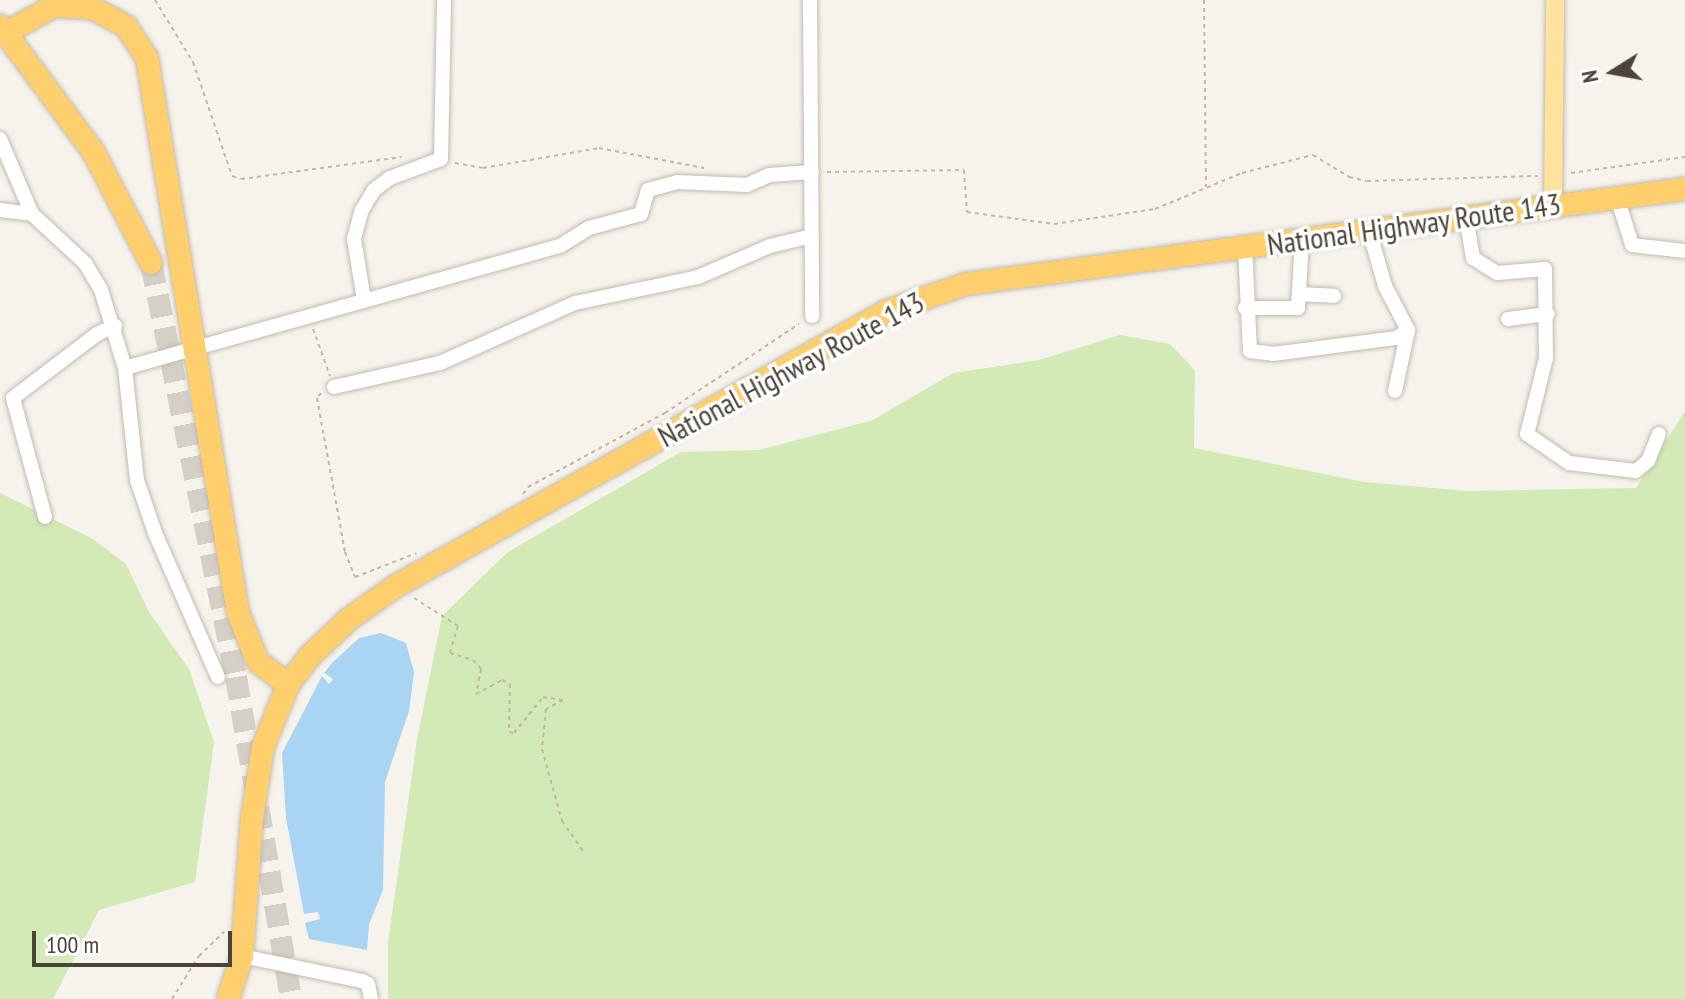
<!DOCTYPE html>
<html>
<head>
<meta charset="utf-8">
<style>
	body { margin:0 }
	#map { position:relative; width:1685px; height:999px; overflow:hidden; background:#f6f3ec; font-family:"PT Sans Narrow",sans-serif }
	div>[style] { position:absolute }
	.green>* { inset:0; background:#d2eab5 }
	.water>* { inset:0; background:#a9d4f2 }
	.highway-tunnel>* { height:22px; margin-top:-11px; transform-origin:0; background:repeating-linear-gradient(90deg,#d4d0c8 0 22px,transparent 0 33px) }
	.path>* { height:2px; margin-top:-1px; transform-origin:0; background:repeating-linear-gradient(90deg,#c4b79f 0 4px,transparent 0 8px) }
	.roads { filter:drop-shadow(0 0 2px #c2bbae) drop-shadow(0 0 2px #c2bbae) }
	.minor>* { height:14px; margin:-7px; padding:0 7px; transform-origin:7px; border-radius:7px; background:#fff }
	.major>* { height:18px; margin:-9px; padding:0 9px; transform-origin:9px; border-radius:9px; background:#ffe39c }
	.highway>* { height:22px; margin:-11px; padding:0 11px; transform-origin:11px; border-radius:11px; background:#ffcf6e }
	span { translate:-50% -50%; white-space:nowrap; text-align:center; line-height:1.15; -webkit-text-stroke:7px #fff; paint-order:stroke }
	.street-label { font-size:30px; color:#4b4439 }
	.north { position:absolute; left:1573px; top:32px; width:80px; height:80px; -webkit-text-stroke:6px #fff; paint-order:stroke; rotate:259deg; font-size:22px; font-weight:700; line-height:32px; text-align:center; color:#4b4439 }
	.north::after { content:''; display:block; margin:auto; width:28px; height:36px; background:#4b4439; clip-path:polygon(50% 0,100% 100%,50% 72%,0 100%) }
	.scale { position:absolute; left:32px; top:931px; width:200px; height:36px; box-sizing:border-box; border:4px solid #4b4439; border-top:0; padding-left:10px; font-size:24px; line-height:28px; white-space:nowrap; color:#4b4439; -webkit-text-stroke:6px #fff; paint-order:stroke }
</style>
</head>
<body>
<div id="map">
	<div class="green">
		<div style="clip-path:polygon(1120px 335px,1170px 344px,1195px 370px,1194px 448px,1364px 482px,1467px 491px,1636px 488px,1685px 411px,1685px 999px,388px 999px,388px 942px,417px 740px,442px 616px,508px 552px,681px 452px,759px 450px,873px 420px,953px 373px,1039px 360px)"></div>
		<div style="clip-path:polygon(0 493px,93px 539px,126px 564px,149px 612px,189px 669px,214px 742px,195px 882px,99px 910px,53px 999px,0 999px)"></div>
	</div>
	<div class="water">
		<div style="clip-path:polygon(381px 633px,406px 643px,414px 672px,409px 711px,385px 782px,383px 890px,369px 924px,367px 950px,309px 939px,305px 923px,320px 919px,318px 912px,304px 914px,286px 818px,282px 753px,322px 676px,329px 684px,333px 679px,324px 673px,333px 662px,359px 638px)"></div>
	</div>
	<div class="highway-tunnel">
		<div style="left:151px;top:263px;width:423px;rotate:78.4deg"></div>
		<div style="left:236px;top:677px;width:327px;rotate:80.3deg"></div>
	</div>
	<div class="path">
		<div style="left:155px;top:0;width:73px;rotate:58.5deg"></div>
		<div style="left:193px;top:62px;width:120px;rotate:71.1deg"></div>
		<div style="left:232px;top:176px;width:9px;rotate:18deg"></div>
		<div style="left:241px;top:179px;width:162px;rotate:-7.8deg"></div>
		<div style="left:1204px;top:0;width:187px;rotate:89.4deg"></div>
		<div style="left:455px;top:163px;width:28px;rotate:10deg"></div>
		<div style="left:483px;top:168px;width:118px;rotate:-9.8deg"></div>
		<div style="left:599px;top:148px;width:107px;rotate:10.8deg"></div>
		<div style="left:827px;top:172px;width:137px;rotate:-0.8deg"></div>
		<div style="left:964px;top:170px;width:42px;rotate:85.9deg"></div>
		<div style="left:967px;top:212px;width:88px;rotate:7.9deg"></div>
		<div style="left:1054px;top:224px;width:102px;rotate:-8.4deg"></div>
		<div style="left:1155px;top:209px;width:94px;rotate:-22.5deg"></div>
		<div style="left:1242px;top:173px;width:73px;rotate:-14.2deg"></div>
		<div style="left:1313px;top:155px;width:42px;rotate:31.4deg"></div>
		<div style="left:1349px;top:177px;width:18px;rotate:13deg"></div>
		<div style="left:1367px;top:181px;width:171px;rotate:-1.7deg"></div>
		<div style="left:1571px;top:173px;width:115px;rotate:-8deg"></div>
		<div style="left:313px;top:329px;width:50px;rotate:70.1deg"></div>
		<div style="left:321px;top:393px;width:6px;rotate:129deg"></div>
		<div style="left:317px;top:398px;width:157px;rotate:79.7deg"></div>
		<div style="left:345px;top:552px;width:27px;rotate:68deg"></div>
		<div style="left:355px;top:577px;width:66px;rotate:-21.2deg"></div>
		<div style="left:523px;top:494px;width:9px;rotate:-54deg"></div>
		<div style="left:528px;top:487px;width:156px;rotate:-28.4deg"></div>
		<div style="left:665px;top:413px;width:161px;rotate:-33.6deg"></div>
		<div style="left:414px;top:598px;width:52px;rotate:32.5deg"></div>
		<div style="left:458px;top:626px;width:28px;rotate:107deg"></div>
		<div style="left:450px;top:653px;width:24px;rotate:17deg"></div>
		<div style="left:473px;top:660px;width:12px;rotate:48deg"></div>
		<div style="left:481px;top:669px;width:25px;rotate:101deg"></div>
		<div style="left:476px;top:694px;width:30px;rotate:-28deg"></div>
		<div style="left:502px;top:680px;width:9px;rotate:27deg"></div>
		<div style="left:510px;top:684px;width:48px;rotate:91.2deg"></div>
		<div style="left:509px;top:732px;width:5px;rotate:11deg"></div>
		<div style="left:514px;top:733px;width:46px;rotate:-51.1deg"></div>
		<div style="left:543px;top:697px;width:20px;rotate:9deg"></div>
		<div style="left:563px;top:700px;width:19px;rotate:152deg"></div>
		<div style="left:546px;top:709px;width:40px;rotate:95.7deg"></div>
		<div style="left:542px;top:749px;width:75px;rotate:74.5deg"></div>
		<div style="left:562px;top:821px;width:40px;rotate:55.1deg"></div>
		<div style="left:172px;top:999px;width:51px;rotate:-57.9deg"></div>
		<div style="left:199px;top:956px;width:35px;rotate:-44deg"></div>
	</div>
	<div class="roads">
		<div class="minor">
			<div style="left:810px;top:0;width:316px;rotate:89.6deg"></div>
			<div style="left:0;top:139px;width:82px;rotate:66.9deg"></div>
			<div style="left:32px;top:214px;width:72px;rotate:42.8deg"></div>
			<div style="left:85px;top:263px;width:31px;rotate:59deg"></div>
			<div style="left:101px;top:290px;width:82px;rotate:72.9deg"></div>
			<div style="left:125px;top:368px;width:113px;rotate:83.9deg"></div>
			<div style="left:137px;top:480px;width:56px;rotate:71.2deg"></div>
			<div style="left:155px;top:533px;width:157px;rotate:66.4deg"></div>
			<div style="left:1617px;top:197px;width:50px;rotate:72.6deg"></div>
			<div style="left:1632px;top:245px;width:53px;rotate:6.5deg"></div>
			<div style="left:0;top:210px;width:32px;rotate:7deg"></div>
			<div style="left:1466px;top:217px;width:42px;rotate:80.3deg"></div>
			<div style="left:1473px;top:258px;width:28px;rotate:32deg"></div>
			<div style="left:1497px;top:273px;width:48px;rotate:-4.8deg"></div>
			<div style="left:1545px;top:269px;width:89px;rotate:89.4deg"></div>
			<div style="left:1546px;top:358px;width:78px;rotate:104deg"></div>
			<div style="left:1527px;top:434px;width:51px;rotate:34.6deg"></div>
			<div style="left:1569px;top:463px;width:67px;rotate:6.8deg"></div>
			<div style="left:1636px;top:471px;width:16px;rotate:-40deg"></div>
			<div style="left:1648px;top:461px;width:29px;rotate:-68deg"></div>
			<div style="left:1245px;top:246px;width:105px;rotate:87.3deg"></div>
			<div style="left:1250px;top:351px;width:23px;rotate:7deg"></div>
			<div style="left:1273px;top:354px;width:125px;rotate:-7.4deg"></div>
			<div style="left:1397px;top:338px;width:14px;rotate:-36deg"></div>
			<div style="left:1408px;top:330px;width:50px;rotate:-117.6deg"></div>
			<div style="left:1385px;top:286px;width:58px;rotate:-105.9deg"></div>
			<div style="left:1299px;top:294px;width:35px;rotate:3deg"></div>
			<div style="left:364px;top:300px;width:62px;rotate:-99.3deg"></div>
			<div style="left:354px;top:239px;width:30px;rotate:-75deg"></div>
			<div style="left:362px;top:210px;width:23px;rotate:-59deg"></div>
			<div style="left:374px;top:190px;width:20px;rotate:-37deg"></div>
			<div style="left:390px;top:178px;width:54px;rotate:-20.4deg"></div>
			<div style="left:441px;top:159px;width:159px;rotate:-88.9deg"></div>
			<div style="left:1245px;top:308px;width:53px"></div>
			<div style="left:1298px;top:308px;width:69px;rotate:-86.7deg"></div>
			<div style="left:1508px;top:319px;width:40px;rotate:-7.1deg"></div>
			<div style="left:125px;top:368px;width:452px;rotate:-15.7deg"></div>
			<div style="left:560px;top:246px;width:34px;rotate:-32deg"></div>
			<div style="left:589px;top:228px;width:54px;rotate:-15.1deg"></div>
			<div style="left:641px;top:214px;width:25px;rotate:-74deg"></div>
			<div style="left:648px;top:190px;width:30px;rotate:-15deg"></div>
			<div style="left:677px;top:182px;width:70px;rotate:2.5deg"></div>
			<div style="left:747px;top:185px;width:24px;rotate:-24deg"></div>
			<div style="left:769px;top:175px;width:43px;rotate:-4deg"></div>
			<div style="left:334px;top:387px;width:109px;rotate:-12.8deg"></div>
			<div style="left:440px;top:363px;width:148px;rotate:-24deg"></div>
			<div style="left:575px;top:303px;width:126px;rotate:-11.9deg"></div>
			<div style="left:698px;top:277px;width:78px;rotate:-23.3deg"></div>
			<div style="left:770px;top:246px;width:43px;rotate:-13.4deg"></div>
			<div style="left:1395px;top:391px;width:62px;rotate:-78deg"></div>
			<div style="left:45px;top:517px;width:123px;rotate:-105.1deg"></div>
			<div style="left:13px;top:398px;width:106px;rotate:-37.3deg"></div>
			<div style="left:97px;top:334px;width:20px;rotate:-24deg"></div>
			<div style="left:242px;top:956px;width:123px;rotate:11.8deg"></div>
			<div style="left:362px;top:981px;width:7px;rotate:27deg"></div>
			<div style="left:368px;top:984px;width:15px;rotate:79deg"></div>
		</div>
		<div class="major">
			<div style="left:1553px;top:205px;width:205px;rotate:-89.4deg"></div>
		</div>
		<div class="highway">
			<div style="left:0;top:26px;width:156px;rotate:53.4deg"></div>
			<div style="left:93px;top:151px;width:126px;rotate:62.6deg"></div>
			<div style="left:6px;top:33px;width:55px;rotate:-29.4deg"></div>
			<div style="left:54px;top:6px;width:38px;rotate:3deg"></div>
			<div style="left:92px;top:8px;width:38px;rotate:28deg"></div>
			<div style="left:126px;top:26px;width:38px;rotate:57deg"></div>
			<div style="left:147px;top:58px;width:562px;rotate:80.69deg"></div>
			<div style="left:238px;top:613px;width:53px;rotate:67.8deg"></div>
			<div style="left:258px;top:662px;width:38px;rotate:37deg"></div>
			<div style="left:228px;top:999px;width:45px;rotate:-72deg"></div>
			<div style="left:242px;top:956px;width:138px;rotate:-85.9deg"></div>
			<div style="left:252px;top:818px;width:72px;rotate:-81.2deg"></div>
			<div style="left:263px;top:747px;width:67px;rotate:-68deg"></div>
			<div style="left:288px;top:685px;width:38px;rotate:-53deg"></div>
			<div style="left:311px;top:655px;width:52px;rotate:-43.5deg"></div>
			<div style="left:349px;top:619px;width:57px;rotate:-35.1deg"></div>
			<div style="left:396px;top:586px;width:563px;rotate:-29.25deg"></div>
			<div style="left:887px;top:311px;width:83px;rotate:-18.9deg"></div>
			<div style="left:966px;top:284px;width:725px;rotate:-7.53deg"></div>
		</div>
	</div>
	<div class="street-label">
		<span style="left:1414px;top:224px;rotate:-8deg">National Highway Route 143</span>
		<span style="left:791px;top:369px;rotate:-28deg">National Highway Route 143</span>
	</div>
	<div class="north">N</div>
	<div class="scale">100 m</div>
</div>
</body>
</html>
